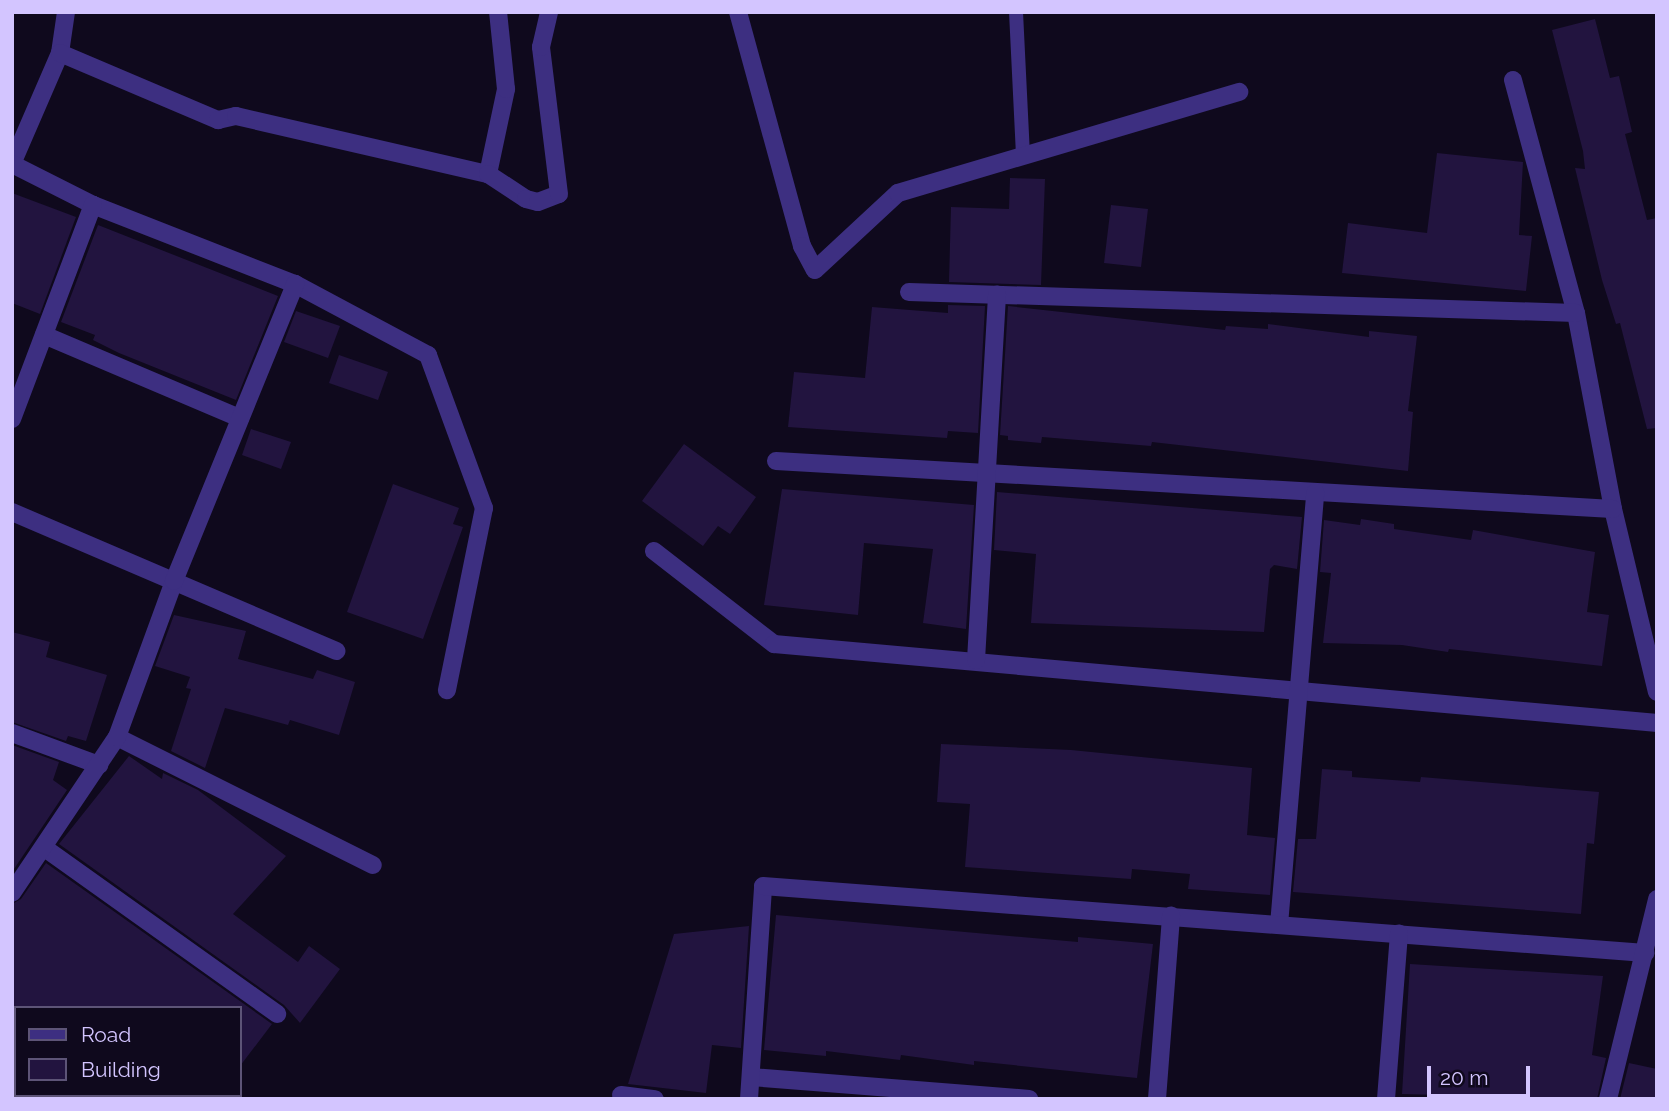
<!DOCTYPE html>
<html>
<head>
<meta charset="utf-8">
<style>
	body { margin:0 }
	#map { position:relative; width:1669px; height:1111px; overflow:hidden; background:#0f091d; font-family:Raleway,sans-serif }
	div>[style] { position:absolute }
	.building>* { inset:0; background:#22143f }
	.lane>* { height:14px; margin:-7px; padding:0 7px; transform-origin:7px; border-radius:7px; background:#3d2f81 }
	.street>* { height:18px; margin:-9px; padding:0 9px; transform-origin:9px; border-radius:9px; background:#3d2f81 }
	span { translate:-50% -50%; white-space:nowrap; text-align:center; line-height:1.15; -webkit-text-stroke:5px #0f091d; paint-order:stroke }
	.frame { position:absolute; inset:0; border:14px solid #d3c5ff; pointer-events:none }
	.legend { position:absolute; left:14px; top:1006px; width:228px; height:91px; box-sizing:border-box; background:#0f091d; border:2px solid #5d5477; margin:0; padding:9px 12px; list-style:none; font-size:21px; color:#d3c5ff }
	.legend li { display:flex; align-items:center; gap:14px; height:35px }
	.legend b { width:35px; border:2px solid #5d5477 }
	.scale { position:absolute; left:1427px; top:1066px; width:103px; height:32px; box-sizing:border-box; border:4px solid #d3c5ff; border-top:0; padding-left:9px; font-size:21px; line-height:24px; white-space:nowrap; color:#d3c5ff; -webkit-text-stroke:5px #0f091d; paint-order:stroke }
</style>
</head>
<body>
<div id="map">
	<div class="building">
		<div style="clip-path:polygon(1595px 19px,1610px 78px,1619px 76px,1632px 132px,1625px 134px,1647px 220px,1657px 218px,1657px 428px,1647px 429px,1620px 323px,1616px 324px,1602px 280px,1575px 168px,1585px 169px,1583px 151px,1552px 30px)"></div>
		<div style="clip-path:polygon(1437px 153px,1523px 162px,1519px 235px,1532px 236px,1526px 291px,1342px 273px,1348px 223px,1427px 233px)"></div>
		<div style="clip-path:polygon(1010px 178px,1045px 179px,1041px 285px,949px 282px,951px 207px,1009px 209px)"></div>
		<div style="clip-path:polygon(12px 193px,76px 217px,40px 314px,12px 303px)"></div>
		<div style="clip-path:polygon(1111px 205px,1148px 209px,1141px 267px,1104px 263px)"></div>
		<div style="clip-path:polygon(98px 225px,278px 296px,236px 400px,119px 353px,93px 340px,95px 335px,61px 322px)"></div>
		<div style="clip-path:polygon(948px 305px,985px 306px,978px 433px,948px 431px,947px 438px,788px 427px,794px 372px,865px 378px,872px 307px,948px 313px)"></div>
		<div style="clip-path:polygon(1008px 306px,1225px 330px,1226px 326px,1268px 329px,1268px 324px,1369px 337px,1369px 331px,1417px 336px,1408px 411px,1413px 412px,1408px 471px,1152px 442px,1151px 446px,1042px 437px,1041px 443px,1008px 440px,1008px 436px,1000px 435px)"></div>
		<div style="clip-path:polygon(296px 311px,340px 326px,328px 358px,284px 342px)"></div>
		<div style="clip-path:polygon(339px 355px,388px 372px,378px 400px,329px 383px)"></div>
		<div style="clip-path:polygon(251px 429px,291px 442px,281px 469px,242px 455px)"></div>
		<div style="clip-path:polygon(684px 444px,756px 497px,730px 534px,718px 526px,703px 546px,642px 501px)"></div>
		<div style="clip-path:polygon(393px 484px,459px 508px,453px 524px,463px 527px,423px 639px,347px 612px)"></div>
		<div style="clip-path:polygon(782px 489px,974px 505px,966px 629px,923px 623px,933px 549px,864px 543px,858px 615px,764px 605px)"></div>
		<div style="clip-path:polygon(997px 492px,1302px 517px,1297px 569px,1274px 565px,1270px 569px,1264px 632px,1031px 623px,1036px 554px,994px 550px)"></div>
		<div style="clip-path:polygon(1361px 519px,1394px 524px,1394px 529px,1471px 540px,1473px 530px,1595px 552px,1587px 612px,1609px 615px,1602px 666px,1449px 649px,1448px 652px,1402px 645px,1323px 643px,1331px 573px,1320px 572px,1324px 520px,1360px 525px)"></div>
		<div style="clip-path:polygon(174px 615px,246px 631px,238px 659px,313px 679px,317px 670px,355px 682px,339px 735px,290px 720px,288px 725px,225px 708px,205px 768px,171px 751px,191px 689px,186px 688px,190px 677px,155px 666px)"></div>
		<div style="clip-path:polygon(12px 632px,50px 642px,46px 657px,107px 675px,86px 741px,68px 736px,66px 741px,12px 722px)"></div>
		<div style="clip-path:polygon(941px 744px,1071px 750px,1252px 768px,1247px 835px,1275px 838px,1270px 895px,1188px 889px,1190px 874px,1132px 869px,1131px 879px,965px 867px,970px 804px,937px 802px)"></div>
		<div style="clip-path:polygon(12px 745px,59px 762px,53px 780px,67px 790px,12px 872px)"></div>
		<div style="clip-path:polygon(129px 756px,162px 779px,163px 773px,198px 790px,286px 856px,233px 914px,298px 962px,309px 946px,340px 969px,300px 1023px,284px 1005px,59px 844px)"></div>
		<div style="clip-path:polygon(1322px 769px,1352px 771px,1352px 777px,1420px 782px,1421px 777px,1599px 792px,1594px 844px,1587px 843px,1581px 914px,1293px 892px,1298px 839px,1316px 839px)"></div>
		<div style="clip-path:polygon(46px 863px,272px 1024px,240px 1066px,240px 1008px,12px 1008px,12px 904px,21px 899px)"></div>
		<div style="clip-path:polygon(776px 915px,1078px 942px,1078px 937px,1153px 944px,1137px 1078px,974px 1061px,974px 1065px,901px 1055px,900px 1060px,826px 1051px,826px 1056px,764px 1050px)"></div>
		<div style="clip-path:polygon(749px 926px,741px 1048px,712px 1045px,706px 1093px,628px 1084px,674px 934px)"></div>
		<div style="clip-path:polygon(1410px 964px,1603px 976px,1592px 1055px,1606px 1058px,1597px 1099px,1402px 1094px)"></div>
		<div style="clip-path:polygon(1629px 1063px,1657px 1069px,1657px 1099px,1620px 1099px)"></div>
	</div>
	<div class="lane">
		<div style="left:1016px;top:12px;width:144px;rotate:87.2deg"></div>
	</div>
	<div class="street">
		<div style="left:66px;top:12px;width:41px;rotate:98.3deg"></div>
		<div style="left:60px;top:53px;width:121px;rotate:113.4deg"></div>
		<div style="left:12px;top:164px;width:91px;rotate:26.8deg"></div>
		<div style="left:93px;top:205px;width:217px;rotate:21.4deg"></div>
		<div style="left:295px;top:284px;width:151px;rotate:28.1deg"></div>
		<div style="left:428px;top:355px;width:163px;rotate:69.9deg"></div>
		<div style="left:484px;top:508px;width:186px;rotate:101.5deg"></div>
		<div style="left:738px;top:12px;width:243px;rotate:74.7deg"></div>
		<div style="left:802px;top:246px;width:27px;rotate:62deg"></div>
		<div style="left:815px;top:270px;width:113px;rotate:-42.9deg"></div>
		<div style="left:898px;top:193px;width:356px;rotate:-16.5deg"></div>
		<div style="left:60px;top:53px;width:172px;rotate:23deg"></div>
		<div style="left:218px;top:120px;width:18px;rotate:-13deg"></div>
		<div style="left:236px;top:116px;width:259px;rotate:13deg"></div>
		<div style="left:488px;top:174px;width:87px;rotate:-78deg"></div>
		<div style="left:506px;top:89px;width:77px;rotate:-95.9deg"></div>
		<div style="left:1513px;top:80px;width:241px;rotate:74.9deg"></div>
		<div style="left:1576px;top:313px;width:199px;rotate:79.3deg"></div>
		<div style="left:1613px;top:509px;width:188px;rotate:76.5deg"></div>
		<div style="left:488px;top:174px;width:45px;rotate:33.3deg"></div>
		<div style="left:526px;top:199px;width:12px;rotate:14deg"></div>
		<div style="left:538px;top:202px;width:22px;rotate:-21deg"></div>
		<div style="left:559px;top:194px;width:148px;rotate:-97deg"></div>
		<div style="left:541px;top:47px;width:36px;rotate:-77deg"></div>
		<div style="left:909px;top:292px;width:667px;rotate:1.8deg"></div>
		<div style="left:44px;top:335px;width:213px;rotate:23deg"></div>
		<div style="left:12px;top:419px;width:229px;rotate:-69.3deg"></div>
		<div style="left:776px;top:461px;width:838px;rotate:3.28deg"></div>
		<div style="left:12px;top:512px;width:353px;rotate:23.2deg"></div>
		<div style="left:654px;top:551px;width:152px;rotate:37.8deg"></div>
		<div style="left:774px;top:644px;width:887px;rotate:5.11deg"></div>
		<div style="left:976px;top:660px;width:366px;rotate:-86.7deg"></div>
		<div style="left:12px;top:733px;width:93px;rotate:20.2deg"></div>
		<div style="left:117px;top:737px;width:286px;rotate:26.6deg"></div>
		<div style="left:46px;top:849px;width:284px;rotate:35.5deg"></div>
		<div style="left:12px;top:893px;width:188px;rotate:-56.1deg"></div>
		<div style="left:117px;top:737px;width:166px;rotate:-69.9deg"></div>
		<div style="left:174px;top:581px;width:321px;rotate:-67.8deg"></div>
		<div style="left:1279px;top:925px;width:434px;rotate:-85.2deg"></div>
		<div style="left:12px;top:1038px;width:5px;rotate:37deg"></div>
		<div style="left:751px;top:1077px;width:279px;rotate:4.5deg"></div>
		<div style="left:82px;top:1095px;width:6px;rotate:45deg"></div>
		<div style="left:621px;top:1095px;width:34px;rotate:7deg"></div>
		<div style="left:749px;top:1099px;width:213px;rotate:-86.2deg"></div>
		<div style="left:763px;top:886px;width:885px;rotate:4.34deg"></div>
		<div style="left:1157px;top:1099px;width:184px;rotate:-85.6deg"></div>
		<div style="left:1386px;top:1099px;width:166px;rotate:-85.5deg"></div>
		<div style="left:1608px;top:1099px;width:206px;rotate:-76.2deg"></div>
	</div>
	<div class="frame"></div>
	<ul class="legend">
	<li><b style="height:9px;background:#3d2f81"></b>Road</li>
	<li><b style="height:19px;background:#22143f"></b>Building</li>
	</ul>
	<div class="scale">20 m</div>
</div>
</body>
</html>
